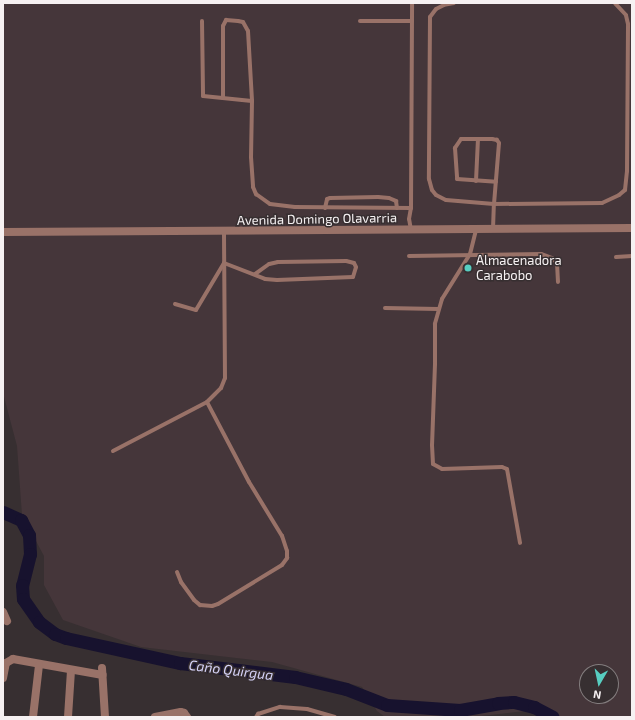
<!DOCTYPE html>
<html>
<head>
<meta charset="utf-8">
<style>
	body { margin:0 }
	#map { position:relative; width:635px; height:720px; overflow:hidden; background:#372f31; font-family:"Exo 2",sans-serif }
	div>[style] { position:absolute }
	.built>* { inset:0; background:#45363a }
	.river>* { height:13px; margin:-6.5px; padding:0 6.5px; transform-origin:6.5px; border-radius:6.5px; background:#17122e }
	.service>* { height:4px; margin:-2px; padding:0 2px; transform-origin:2px; border-radius:2px; background:#997268 }
	.minor>* { height:8px; margin:-4px; padding:0 4px; transform-origin:4px; border-radius:4px; background:#997268 }
	.dots>* { width:11px; height:11px; translate:-50% -50%; box-sizing:border-box; border:2px solid #372f31; border-radius:50% }
	span { translate:-50% -50%; white-space:nowrap; text-align:center; line-height:1.15; -webkit-text-stroke:3px #372f31; paint-order:stroke }
	.street-label { font-size:13px; color:#f6f1f2 }
	.poi-label { font-size:13px; color:#f6f1f2 }
	.left { translate:0 -50%; text-align:left }
	.water-label { font-size:14px; color:#d6d3f8; font-style:italic }
	.frame { position:absolute; inset:0; border:4px solid #f6f1f2; pointer-events:none }
	.north { position:absolute; left:579px; top:664px; width:40px; height:40px; box-sizing:border-box; background:#372f31; border:1px solid #837d7e; border-radius:50%; rotate:189deg; font-size:11px; font-weight:700; line-height:16px; text-align:center; color:#f6f1f2 }
	.north::after { content:''; display:block; margin:auto; width:14px; height:18px; background:#57cec1; clip-path:polygon(50% 0,100% 100%,50% 72%,0 100%) }
</style>
</head>
<body>
<div id="map">
	<div class="built">
		<div style="clip-path:polygon(evenodd,3px 3px,632px 3px,632px 717px,549px 717px,541px 709px,473px 717px,385px 717px,377px 711px,362px 687px,272px 662px,141px 647px,63px 620px,44px 585px,44px 556px,22px 515px,17px 446px,3px 393px,3px 3px,587px 672px,611px 672px,611px 696px,587px 696px,587px 672px)"></div>
	</div>
	<div class="river">
		<div style="left:3px;top:512px;width:20px;rotate:24deg"></div>
		<div style="left:21px;top:520px;width:17px;rotate:62deg"></div>
		<div style="left:29px;top:535px;width:19px;rotate:87deg"></div>
		<div style="left:30px;top:554px;width:32px;rotate:104deg"></div>
		<div style="left:22px;top:585px;width:14px;rotate:86deg"></div>
		<div style="left:23px;top:599px;width:28px;rotate:55deg"></div>
		<div style="left:39px;top:622px;width:20px;rotate:37deg"></div>
		<div style="left:55px;top:634px;width:12px;rotate:20deg"></div>
		<div style="left:66px;top:638px;width:117px;rotate:12.4deg"></div>
		<div style="left:180px;top:663px;width:116px;rotate:6.9deg"></div>
		<div style="left:295px;top:677px;width:52px;rotate:13.2deg"></div>
		<div style="left:346px;top:689px;width:44px;rotate:21.3deg"></div>
		<div style="left:387px;top:705px;width:73px;rotate:3.9deg"></div>
		<div style="left:460px;top:710px;width:39px;rotate:-10deg"></div>
		<div style="left:498px;top:703px;width:16px;rotate:-4deg"></div>
		<div style="left:514px;top:702px;width:21px;rotate:14deg"></div>
		<div style="left:534px;top:707px;width:21px;rotate:28deg"></div>
	</div>
	<div class="service">
		<div style="left:454px;top:3px;width:10px;rotate:169deg"></div>
		<div style="left:444px;top:5px;width:9px;rotate:153deg"></div>
		<div style="left:436px;top:9px;width:10px;rotate:127deg"></div>
		<div style="left:430px;top:17px;width:162px;rotate:90.4deg"></div>
		<div style="left:429px;top:179px;width:11px;rotate:75deg"></div>
		<div style="left:432px;top:190px;width:6px;rotate:51deg"></div>
		<div style="left:436px;top:195px;width:11px;rotate:27deg"></div>
		<div style="left:446px;top:200px;width:48px;rotate:4.8deg"></div>
		<div style="left:494px;top:204px;width:108px;rotate:-0.5deg"></div>
		<div style="left:602px;top:203px;width:19px;rotate:-25deg"></div>
		<div style="left:619px;top:195px;width:8px;rotate:-40deg"></div>
		<div style="left:625px;top:190px;width:19px;rotate:-84deg"></div>
		<div style="left:627px;top:171px;width:147px;rotate:-89.6deg"></div>
		<div style="left:628px;top:24px;width:9px;rotate:-103deg"></div>
		<div style="left:626px;top:15px;width:16px;rotate:-133deg"></div>
		<div style="left:202px;top:21px;width:75px;rotate:89.2deg"></div>
		<div style="left:203px;top:96px;width:49px;rotate:5.8deg"></div>
		<div style="left:360px;top:21px;width:52px"></div>
		<div style="left:223px;top:98px;width:72px;rotate:-90deg"></div>
		<div style="left:223px;top:26px;width:7px;rotate:-63deg"></div>
		<div style="left:226px;top:20px;width:12px;rotate:5deg"></div>
		<div style="left:238px;top:21px;width:5px;rotate:11deg"></div>
		<div style="left:243px;top:22px;width:10px;rotate:61deg"></div>
		<div style="left:248px;top:31px;width:70px;rotate:86.7deg"></div>
		<div style="left:252px;top:101px;width:56px;rotate:91deg"></div>
		<div style="left:251px;top:157px;width:30px;rotate:86deg"></div>
		<div style="left:253px;top:187px;width:8px;rotate:67deg"></div>
		<div style="left:256px;top:194px;width:17px;rotate:36deg"></div>
		<div style="left:270px;top:204px;width:25px;rotate:7deg"></div>
		<div style="left:295px;top:207px;width:116px;rotate:0.5deg"></div>
		<div style="left:476px;top:181px;width:42px;rotate:-87.3deg"></div>
		<div style="left:325px;top:208px;width:9px;rotate:-77deg"></div>
		<div style="left:327px;top:199px;width:3px;rotate:-18deg"></div>
		<div style="left:330px;top:198px;width:48px;rotate:-1.2deg"></div>
		<div style="left:378px;top:197px;width:11px;rotate:5deg"></div>
		<div style="left:389px;top:198px;width:8px;rotate:23deg"></div>
		<div style="left:396px;top:201px;width:7px;rotate:82deg"></div>
		<div style="left:493px;top:229px;width:25px;rotate:-88deg"></div>
		<div style="left:494px;top:204px;width:61px;rotate:-85.3deg"></div>
		<div style="left:499px;top:143px;width:4px;rotate:-124deg"></div>
		<div style="left:497px;top:140px;width:5px;rotate:-169deg"></div>
		<div style="left:492px;top:139px;width:31px;rotate:180deg"></div>
		<div style="left:461px;top:139px;width:11px;rotate:124deg"></div>
		<div style="left:455px;top:148px;width:31px;rotate:86deg"></div>
		<div style="left:457px;top:179px;width:39px;rotate:4deg"></div>
		<div style="left:411px;top:230px;width:11px;rotate:-100deg"></div>
		<div style="left:409px;top:219px;width:11px;rotate:-80deg"></div>
		<div style="left:411px;top:208px;width:205px;rotate:-89.7deg"></div>
		<div style="left:476px;top:230px;width:25px;rotate:104deg"></div>
		<div style="left:470px;top:254px;width:53px;rotate:121.9deg"></div>
		<div style="left:442px;top:299px;width:26px;rotate:106deg"></div>
		<div style="left:435px;top:324px;width:40px;rotate:90deg"></div>
		<div style="left:435px;top:364px;width:81px;rotate:92.1deg"></div>
		<div style="left:432px;top:445px;width:19px;rotate:87deg"></div>
		<div style="left:433px;top:464px;width:10px;rotate:29deg"></div>
		<div style="left:442px;top:469px;width:60px;rotate:-1.9deg"></div>
		<div style="left:502px;top:467px;width:5px;rotate:22deg"></div>
		<div style="left:507px;top:469px;width:75px;rotate:80deg"></div>
		<div style="left:409px;top:256px;width:132px;rotate:-0.9deg"></div>
		<div style="left:541px;top:254px;width:12px;rotate:20deg"></div>
		<div style="left:552px;top:258px;width:7px;rotate:45deg"></div>
		<div style="left:557px;top:263px;width:19px;rotate:87deg"></div>
		<div style="left:616px;top:257px;width:16px;rotate:-4deg"></div>
		<div style="left:175px;top:304px;width:22px;rotate:16deg"></div>
		<div style="left:196px;top:310px;width:55px;rotate:-59.2deg"></div>
		<div style="left:224px;top:263px;width:44px;rotate:21.3deg"></div>
		<div style="left:265px;top:279px;width:12px;rotate:5deg"></div>
		<div style="left:277px;top:280px;width:76px;rotate:-2.3deg"></div>
		<div style="left:353px;top:277px;width:10px;rotate:-73deg"></div>
		<div style="left:356px;top:267px;width:4px;rotate:-117deg"></div>
		<div style="left:354px;top:263px;width:8px;rotate:-166deg"></div>
		<div style="left:346px;top:261px;width:68px;rotate:179.2deg"></div>
		<div style="left:278px;top:262px;width:9px;rotate:167deg"></div>
		<div style="left:269px;top:264px;width:17px;rotate:144deg"></div>
		<div style="left:385px;top:308px;width:53px;rotate:1.1deg"></div>
		<div style="left:113px;top:451px;width:106px;rotate:-27.5deg"></div>
		<div style="left:207px;top:402px;width:20px;rotate:-45deg"></div>
		<div style="left:221px;top:388px;width:11px;rotate:-68deg"></div>
		<div style="left:225px;top:378px;width:146px;rotate:-90.4deg"></div>
		<div style="left:177px;top:572px;width:11px;rotate:68deg"></div>
		<div style="left:181px;top:582px;width:22px;rotate:54deg"></div>
		<div style="left:194px;top:600px;width:8px;rotate:40deg"></div>
		<div style="left:200px;top:605px;width:12px;rotate:5deg"></div>
		<div style="left:212px;top:606px;width:6px;rotate:-18deg"></div>
		<div style="left:218px;top:604px;width:75px;rotate:-31.4deg"></div>
		<div style="left:282px;top:565px;width:9px;rotate:-54deg"></div>
		<div style="left:287px;top:558px;width:7px;rotate:-90deg"></div>
		<div style="left:287px;top:551px;width:16px;rotate:-108deg"></div>
		<div style="left:282px;top:536px;width:63px;rotate:-121.4deg"></div>
		<div style="left:249px;top:482px;width:90px;rotate:-117.7deg"></div>
		<div style="left:256px;top:717px;width:4px;rotate:-56deg"></div>
		<div style="left:258px;top:714px;width:23px;rotate:-18deg"></div>
		<div style="left:280px;top:707px;width:27px;rotate:4deg"></div>
		<div style="left:307px;top:709px;width:29px;rotate:16deg"></div>
	</div>
	<div class="minor">
		<div style="left:3px;top:232px;width:629px;rotate:-0.36deg"></div>
		<div style="left:3px;top:612px;width:10px;rotate:66deg"></div>
		<div style="left:102px;top:668px;width:49px;rotate:86.5deg"></div>
		<div style="left:3px;top:678px;width:15px;rotate:-79deg"></div>
		<div style="left:6px;top:663px;width:8px;rotate:-30deg"></div>
		<div style="left:13px;top:659px;width:91px;rotate:10.1deg"></div>
		<div style="left:33px;top:717px;width:52px;rotate:-83.4deg"></div>
		<div style="left:68px;top:717px;width:47px;rotate:-86.3deg"></div>
		<div style="left:155px;top:717px;width:26px;rotate:-11deg"></div>
		<div style="left:181px;top:712px;width:3px;rotate:18deg"></div>
		<div style="left:184px;top:713px;width:5px;rotate:53deg"></div>
	</div>
	<div class="dots">
		<div style="left:468px;top:268px;background:#57cec1"></div>
	</div>
	<div class="street-label">
		<span style="left:317px;top:219px;rotate:-1deg">Avenida Domingo Olavarria</span>
	</div>
	<div class="poi-label">
		<span class="left" style="left:476px;top:268px">Almacenadora<br>Carabobo</span>
	</div>
	<div class="water-label">
		<span style="left:231px;top:670px;rotate:7deg">Caño Quirgua</span>
	</div>
	<div class="frame"></div>
	<div class="north">N</div>
</div>
</body>
</html>
